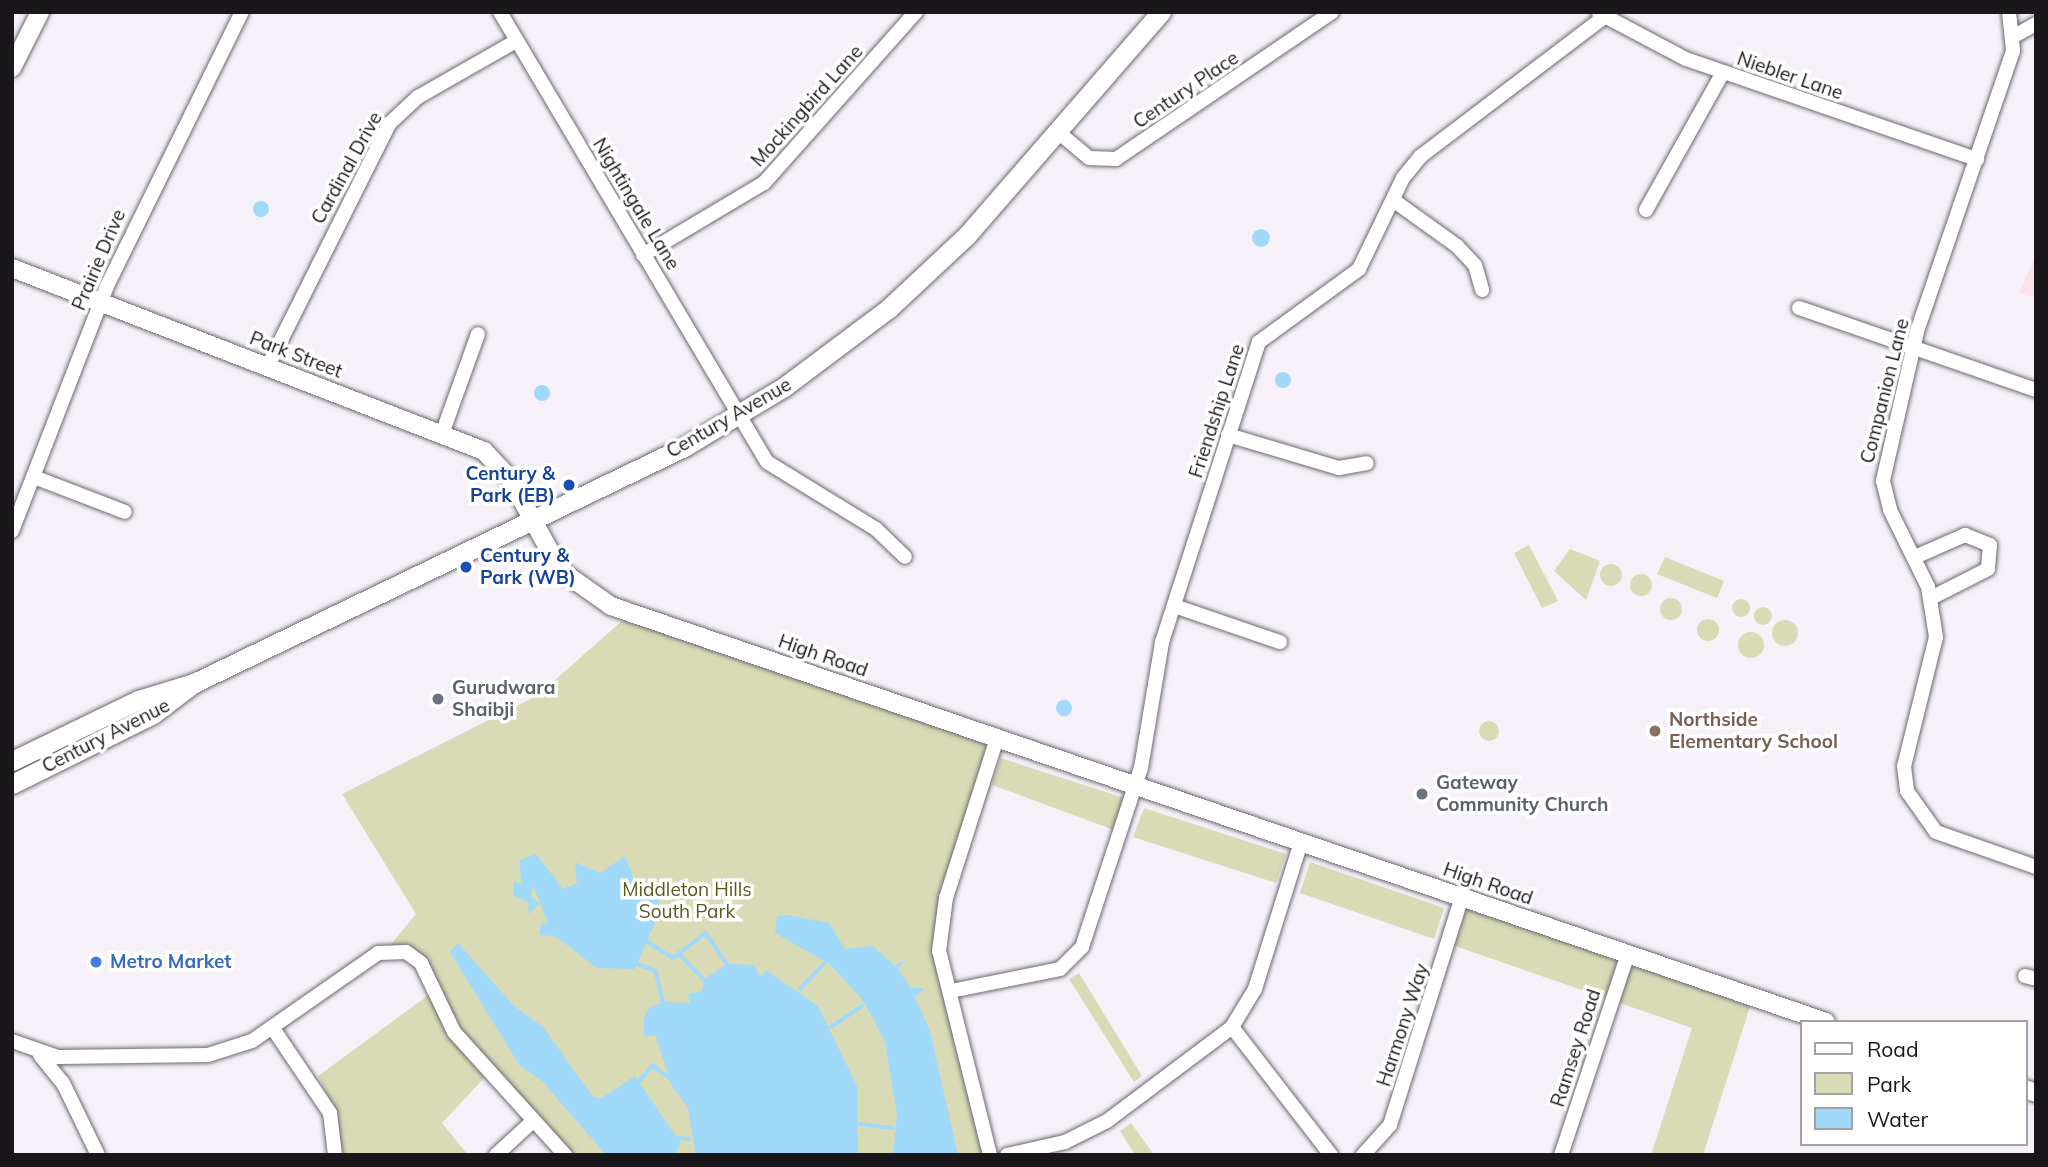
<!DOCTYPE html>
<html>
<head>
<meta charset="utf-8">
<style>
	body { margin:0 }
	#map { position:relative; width:2048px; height:1167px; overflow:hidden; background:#f6f1f9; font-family:Mulish,sans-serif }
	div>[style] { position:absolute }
	.industrial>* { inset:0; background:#fbe2ea }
	.green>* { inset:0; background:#d8dbb5 }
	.round { border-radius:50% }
	.water>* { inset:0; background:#a0d9fa }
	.stream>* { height:3.5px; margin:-1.75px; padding:0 1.75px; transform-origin:1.75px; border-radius:1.75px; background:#a0d9fa }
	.roads { filter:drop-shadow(0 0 2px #6d6970) drop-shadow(0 0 2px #6d6970) }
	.minor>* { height:14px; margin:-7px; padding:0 7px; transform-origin:7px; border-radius:7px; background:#fff }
	.tertiary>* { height:18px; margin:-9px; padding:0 9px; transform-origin:9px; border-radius:9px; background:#fff }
	.secondary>* { height:19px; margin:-9.5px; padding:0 9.5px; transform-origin:9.5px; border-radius:9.5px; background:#fff }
	.dots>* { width:19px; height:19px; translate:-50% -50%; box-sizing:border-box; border:4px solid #fff; border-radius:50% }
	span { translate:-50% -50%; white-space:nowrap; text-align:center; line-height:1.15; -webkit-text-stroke:7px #fff; paint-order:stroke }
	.street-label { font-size:19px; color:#19171a }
	.transit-label { font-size:19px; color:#164399; font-weight:700 }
	.right { translate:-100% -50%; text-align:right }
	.left { translate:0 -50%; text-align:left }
	.worship-label { font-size:19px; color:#5b616d; font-weight:700 }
	.education-label { font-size:19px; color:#785e54; font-weight:700 }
	.park-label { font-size:19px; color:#595b1d }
	.shop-label { font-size:19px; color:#366cbe; font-weight:700 }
	.frame { position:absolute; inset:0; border:14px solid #19171a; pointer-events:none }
	.legend { position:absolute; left:1800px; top:1020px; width:228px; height:126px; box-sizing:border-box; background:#fff; border:2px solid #a3a2a3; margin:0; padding:9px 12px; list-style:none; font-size:21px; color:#19171a }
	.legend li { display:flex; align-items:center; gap:14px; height:35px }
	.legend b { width:35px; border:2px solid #a3a2a3 }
</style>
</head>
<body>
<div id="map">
	<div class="industrial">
		<div style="clip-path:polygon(2036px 255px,2036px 298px,2019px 293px)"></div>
	</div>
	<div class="green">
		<div style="clip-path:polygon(1529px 545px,1558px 601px,1542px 608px,1514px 553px)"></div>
		<div style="clip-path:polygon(1570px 549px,1600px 561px,1586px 600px,1554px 571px)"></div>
		<div style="clip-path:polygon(1665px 557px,1724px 581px,1717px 598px,1657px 574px)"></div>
		<div class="round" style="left:1600px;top:564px;width:22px;height:22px"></div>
		<div class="round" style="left:1630px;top:574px;width:22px;height:22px"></div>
		<div class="round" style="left:1660px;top:598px;width:22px;height:22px"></div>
		<div class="round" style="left:1732px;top:599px;width:18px;height:18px"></div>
		<div class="round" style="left:1754px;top:607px;width:18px;height:18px"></div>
		<div style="clip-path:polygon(631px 613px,997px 738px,939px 951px,990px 1155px,565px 1155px,488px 1074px,442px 1123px,468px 1155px,341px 1155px,338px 1115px,318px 1076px,434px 991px,421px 963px,387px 949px,416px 914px,342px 794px,538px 695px)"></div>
		<div class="round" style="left:1697px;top:619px;width:22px;height:22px"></div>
		<div class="round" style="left:1772px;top:620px;width:26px;height:26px"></div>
		<div class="round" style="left:1738px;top:632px;width:26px;height:26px"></div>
		<div class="round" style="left:1479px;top:721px;width:20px;height:20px"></div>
		<div style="clip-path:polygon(1001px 758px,1124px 798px,1114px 830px,992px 785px)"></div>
		<div style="clip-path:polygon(1144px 808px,1286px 854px,1276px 883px,1133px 837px)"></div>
		<div style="clip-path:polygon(1310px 862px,1444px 908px,1434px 939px,1300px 893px)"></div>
		<div style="clip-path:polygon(1462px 897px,1753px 997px,1703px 1155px,1651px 1155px,1692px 1028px,1449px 944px)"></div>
		<div style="clip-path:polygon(1079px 973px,1142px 1076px,1134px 1082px,1069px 979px)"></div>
		<div style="clip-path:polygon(1131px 1123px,1154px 1155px,1135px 1155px,1120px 1131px)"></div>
	</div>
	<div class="water">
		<div class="round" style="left:253px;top:201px;width:16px;height:16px"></div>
		<div class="round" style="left:1252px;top:229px;width:18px;height:18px"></div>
		<div class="round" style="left:1275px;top:372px;width:16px;height:16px"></div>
		<div class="round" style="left:534px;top:385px;width:16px;height:16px"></div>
		<div class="round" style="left:1056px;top:700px;width:16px;height:16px"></div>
		<div style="clip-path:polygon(536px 854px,563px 889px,577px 883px,575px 862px,600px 873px,625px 856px,637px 888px,659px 889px,659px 913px,635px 969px,597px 968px,555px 936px,539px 935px,541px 924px,548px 923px,533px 885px,531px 897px,540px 904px,528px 914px,529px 903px,513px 895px,514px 882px,521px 884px,520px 860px)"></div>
		<div style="clip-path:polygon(788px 915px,829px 923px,845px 949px,873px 946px,895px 966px,906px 959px,898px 969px,911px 988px,924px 988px,915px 997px,930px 1031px,958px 1155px,893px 1155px,897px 1115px,885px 1042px,864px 1002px,831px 965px,775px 933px,777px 916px)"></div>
		<div style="clip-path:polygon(458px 943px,514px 1006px,543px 1027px,593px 1097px,600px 1099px,635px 1076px,681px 1144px,674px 1155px,606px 1155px,543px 1082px,520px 1066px,450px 952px)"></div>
		<div style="clip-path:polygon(727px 964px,754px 965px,760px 976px,767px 971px,818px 1006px,857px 1086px,858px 1155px,696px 1155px,688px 1108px,672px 1086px,656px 1036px,644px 1035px,644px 1018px,649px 1008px,663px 1002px,690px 1003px,688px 994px,702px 991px,704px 979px)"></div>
	</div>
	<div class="stream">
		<div style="left:645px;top:940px;width:33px;rotate:33deg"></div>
		<div style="left:673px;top:958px;width:41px;rotate:-37.1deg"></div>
		<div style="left:706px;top:933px;width:37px;rotate:56deg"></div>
		<div style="left:679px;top:954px;width:35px;rotate:45deg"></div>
		<div style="left:637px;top:964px;width:20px;rotate:20deg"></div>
		<div style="left:656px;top:971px;width:32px;rotate:77deg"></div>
		<div style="left:800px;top:989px;width:37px;rotate:-46deg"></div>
		<div style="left:831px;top:1027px;width:37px;rotate:-34deg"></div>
		<div style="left:639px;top:1081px;width:21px;rotate:-47deg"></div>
		<div style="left:653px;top:1066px;width:21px;rotate:35deg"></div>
		<div style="left:860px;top:1124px;width:33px;rotate:7deg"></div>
		<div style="left:677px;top:1138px;width:12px;rotate:5deg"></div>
	</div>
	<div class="roads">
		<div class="minor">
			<div style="left:500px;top:12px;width:523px;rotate:59.32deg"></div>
			<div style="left:767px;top:462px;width:128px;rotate:31.6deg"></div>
			<div style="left:876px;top:529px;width:40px;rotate:44deg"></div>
			<div style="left:2009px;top:12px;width:39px;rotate:84deg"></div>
			<div style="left:2013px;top:51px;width:297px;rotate:108.9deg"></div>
			<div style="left:1917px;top:332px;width:153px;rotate:102.9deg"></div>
			<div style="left:1883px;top:481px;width:30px;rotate:76deg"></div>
			<div style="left:1890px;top:510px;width:86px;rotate:63.7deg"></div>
			<div style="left:1928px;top:587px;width:51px;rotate:80.9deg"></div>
			<div style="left:1936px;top:637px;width:133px;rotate:103.9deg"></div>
			<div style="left:1904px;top:766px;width:25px;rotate:83deg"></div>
			<div style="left:1907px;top:791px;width:50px;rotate:54.7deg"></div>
			<div style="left:1936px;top:832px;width:106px;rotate:19.3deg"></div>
			<div style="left:1599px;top:13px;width:98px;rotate:27.9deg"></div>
			<div style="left:1686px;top:59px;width:308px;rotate:19deg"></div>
			<div style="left:2016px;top:35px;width:23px;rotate:-29deg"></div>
			<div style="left:1058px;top:132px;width:40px;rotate:40deg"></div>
			<div style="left:1089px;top:158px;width:27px;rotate:2deg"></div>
			<div style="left:1116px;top:159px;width:261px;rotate:-34.2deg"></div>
			<div style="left:1393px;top:200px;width:79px;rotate:35.7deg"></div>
			<div style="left:1457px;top:246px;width:26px;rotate:47deg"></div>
			<div style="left:1475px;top:265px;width:26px;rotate:74deg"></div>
			<div style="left:1646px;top:210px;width:158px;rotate:-60.8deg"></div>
			<div style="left:643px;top:255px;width:141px;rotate:-30.8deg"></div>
			<div style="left:764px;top:183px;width:229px;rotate:-48.4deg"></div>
			<div style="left:1799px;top:308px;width:251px;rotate:19.1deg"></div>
			<div style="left:268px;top:366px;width:271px;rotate:-63.4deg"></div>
			<div style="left:389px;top:124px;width:40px;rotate:-43deg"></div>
			<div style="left:418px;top:97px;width:113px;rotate:-29.7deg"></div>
			<div style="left:442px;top:434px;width:106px;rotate:-70.2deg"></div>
			<div style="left:1228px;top:435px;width:116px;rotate:16.6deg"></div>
			<div style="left:1339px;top:468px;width:28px;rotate:-10deg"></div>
			<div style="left:34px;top:477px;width:97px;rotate:21deg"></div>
			<div style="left:12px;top:531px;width:263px;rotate:-68.8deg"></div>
			<div style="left:107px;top:286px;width:305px;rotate:-63.8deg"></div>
			<div style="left:1915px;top:557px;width:55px;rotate:-23.7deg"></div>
			<div style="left:1965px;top:535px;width:27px;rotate:22deg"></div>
			<div style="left:1990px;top:545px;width:24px;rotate:95deg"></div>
			<div style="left:1988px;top:569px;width:64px;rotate:153deg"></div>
			<div style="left:1174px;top:606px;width:112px;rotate:18.8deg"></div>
			<div style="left:2025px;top:976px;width:11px;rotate:15deg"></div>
			<div style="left:951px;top:991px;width:111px;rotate:-11.4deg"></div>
			<div style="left:1060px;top:969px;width:31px;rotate:-45deg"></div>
			<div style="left:1082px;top:947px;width:188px;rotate:-71.8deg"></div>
			<div style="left:1141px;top:768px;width:128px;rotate:-80.5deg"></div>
			<div style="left:1162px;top:642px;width:315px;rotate:-72.1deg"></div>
			<div style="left:1259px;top:342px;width:124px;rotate:-36.1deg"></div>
			<div style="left:1359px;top:269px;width:101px;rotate:-64.2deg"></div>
			<div style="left:1403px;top:178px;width:28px;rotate:-51deg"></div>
			<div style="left:1421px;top:156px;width:238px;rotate:-37.2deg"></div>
			<div style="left:272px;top:1027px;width:104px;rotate:56deg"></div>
			<div style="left:330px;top:1113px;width:42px;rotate:83.2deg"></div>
			<div style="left:1232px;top:1027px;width:162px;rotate:52.3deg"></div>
			<div style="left:12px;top:1041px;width:49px;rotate:19.2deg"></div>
			<div style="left:58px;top:1057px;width:150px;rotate:-0.8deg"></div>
			<div style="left:208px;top:1055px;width:46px;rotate:-17.7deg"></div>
			<div style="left:252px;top:1041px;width:154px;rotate:-34.9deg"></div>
			<div style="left:378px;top:953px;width:28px;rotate:-2deg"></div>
			<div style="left:406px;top:952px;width:19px;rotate:36deg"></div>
			<div style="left:421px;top:963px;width:76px;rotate:64.4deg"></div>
			<div style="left:454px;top:1032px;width:166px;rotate:47.9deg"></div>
			<div style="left:40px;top:1055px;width:36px;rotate:51deg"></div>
			<div style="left:63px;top:1083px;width:80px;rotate:64.1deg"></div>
			<div style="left:496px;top:1155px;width:50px;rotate:-42.6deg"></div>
			<div style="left:990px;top:1155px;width:210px;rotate:-104deg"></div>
			<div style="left:939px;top:951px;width:53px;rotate:-82.5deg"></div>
			<div style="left:946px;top:898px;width:168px;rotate:-72.3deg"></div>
			<div style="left:1007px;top:1155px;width:59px;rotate:-12.6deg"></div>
			<div style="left:1065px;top:1142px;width:47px;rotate:-26.6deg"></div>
			<div style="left:1107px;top:1121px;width:156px;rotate:-36.9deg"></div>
			<div style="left:1232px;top:1027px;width:44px;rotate:-58.8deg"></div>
			<div style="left:1255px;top:989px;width:154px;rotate:-72.6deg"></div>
			<div style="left:1363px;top:1155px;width:40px;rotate:-48deg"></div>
			<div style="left:1390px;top:1125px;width:239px;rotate:-72.5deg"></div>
			<div style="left:1561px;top:1155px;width:212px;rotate:-71.6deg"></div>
		</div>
		<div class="tertiary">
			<div style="left:12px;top:68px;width:63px;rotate:-63.4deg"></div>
			<div style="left:12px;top:268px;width:506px;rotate:21.19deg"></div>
			<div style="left:484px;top:451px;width:40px;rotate:47deg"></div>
			<div style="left:511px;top:480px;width:102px;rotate:61.4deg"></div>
			<div style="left:560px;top:570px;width:62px;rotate:35.2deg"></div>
			<div style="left:611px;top:606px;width:1284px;rotate:18.9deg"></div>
			<div style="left:2025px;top:1089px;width:12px;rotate:20deg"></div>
		</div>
		<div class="secondary">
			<div style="left:12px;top:761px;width:140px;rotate:-25.8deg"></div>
			<div style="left:138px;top:700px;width:59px;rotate:-16.9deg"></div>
			<div style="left:194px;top:683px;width:544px;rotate:-25.72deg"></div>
			<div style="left:684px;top:447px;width:117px;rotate:-31deg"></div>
			<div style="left:784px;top:387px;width:130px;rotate:-36.9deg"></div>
			<div style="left:888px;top:309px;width:108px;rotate:-43.1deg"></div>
			<div style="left:967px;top:235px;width:296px;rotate:-49deg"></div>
			<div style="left:12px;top:784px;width:157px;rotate:-26.4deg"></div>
			<div style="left:153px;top:714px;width:51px;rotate:-37.1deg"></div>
		</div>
	</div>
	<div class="dots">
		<div style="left:569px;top:485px;background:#1a4fb4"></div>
		<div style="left:466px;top:567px;background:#1a4fb4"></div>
		<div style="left:438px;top:699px;background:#6b7280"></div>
		<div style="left:1655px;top:731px;background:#8d6e63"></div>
		<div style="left:1422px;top:794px;background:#6b7280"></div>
		<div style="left:96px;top:962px;background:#3f7fe0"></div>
	</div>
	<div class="street-label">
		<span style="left:1790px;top:76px;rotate:19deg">Niebler Lane</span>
		<span style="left:1186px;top:90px;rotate:-34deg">Century Place</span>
		<span style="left:807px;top:106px;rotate:-48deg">Mockingbird Lane</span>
		<span style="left:347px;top:168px;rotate:-61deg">Cardinal Drive</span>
		<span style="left:636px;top:204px;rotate:59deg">Nightingale Lane</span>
		<span style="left:99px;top:260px;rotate:-67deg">Prairie Drive</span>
		<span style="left:296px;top:355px;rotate:21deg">Park Street</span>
		<span style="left:1885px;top:391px;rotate:-76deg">Companion Lane</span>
		<span style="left:1217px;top:411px;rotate:-72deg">Friendship Lane</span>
		<span style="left:729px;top:418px;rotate:-30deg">Century Avenue</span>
		<span style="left:823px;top:656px;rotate:19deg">High Road</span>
		<span style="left:106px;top:736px;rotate:-27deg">Century Avenue</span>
		<span style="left:1488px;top:884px;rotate:19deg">High Road</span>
		<span style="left:1403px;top:1025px;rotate:-72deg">Harmony Way</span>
		<span style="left:1576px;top:1048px;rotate:-72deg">Ramsey Road</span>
	</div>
	<div class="transit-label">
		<span class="right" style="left:555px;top:485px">Century &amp;<br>Park (EB)</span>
		<span class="left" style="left:480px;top:567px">Century &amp;<br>Park (WB)</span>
	</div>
	<div class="worship-label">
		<span class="left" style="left:452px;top:699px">Gurudwara<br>Shaibji</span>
		<span class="left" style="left:1436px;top:794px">Gateway<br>Community Church</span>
	</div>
	<div class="education-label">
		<span class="left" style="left:1669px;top:731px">Northside<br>Elementary School</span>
	</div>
	<div class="park-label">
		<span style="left:687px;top:901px">Middleton Hills<br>South Park</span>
	</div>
	<div class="shop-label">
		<span class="left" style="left:110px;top:962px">Metro Market</span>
	</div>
	<div class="frame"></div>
	<ul class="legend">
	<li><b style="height:9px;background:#fff"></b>Road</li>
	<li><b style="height:19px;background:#d8dbb5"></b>Park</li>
	<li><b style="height:19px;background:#a0d9fa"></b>Water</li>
	</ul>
</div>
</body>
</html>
